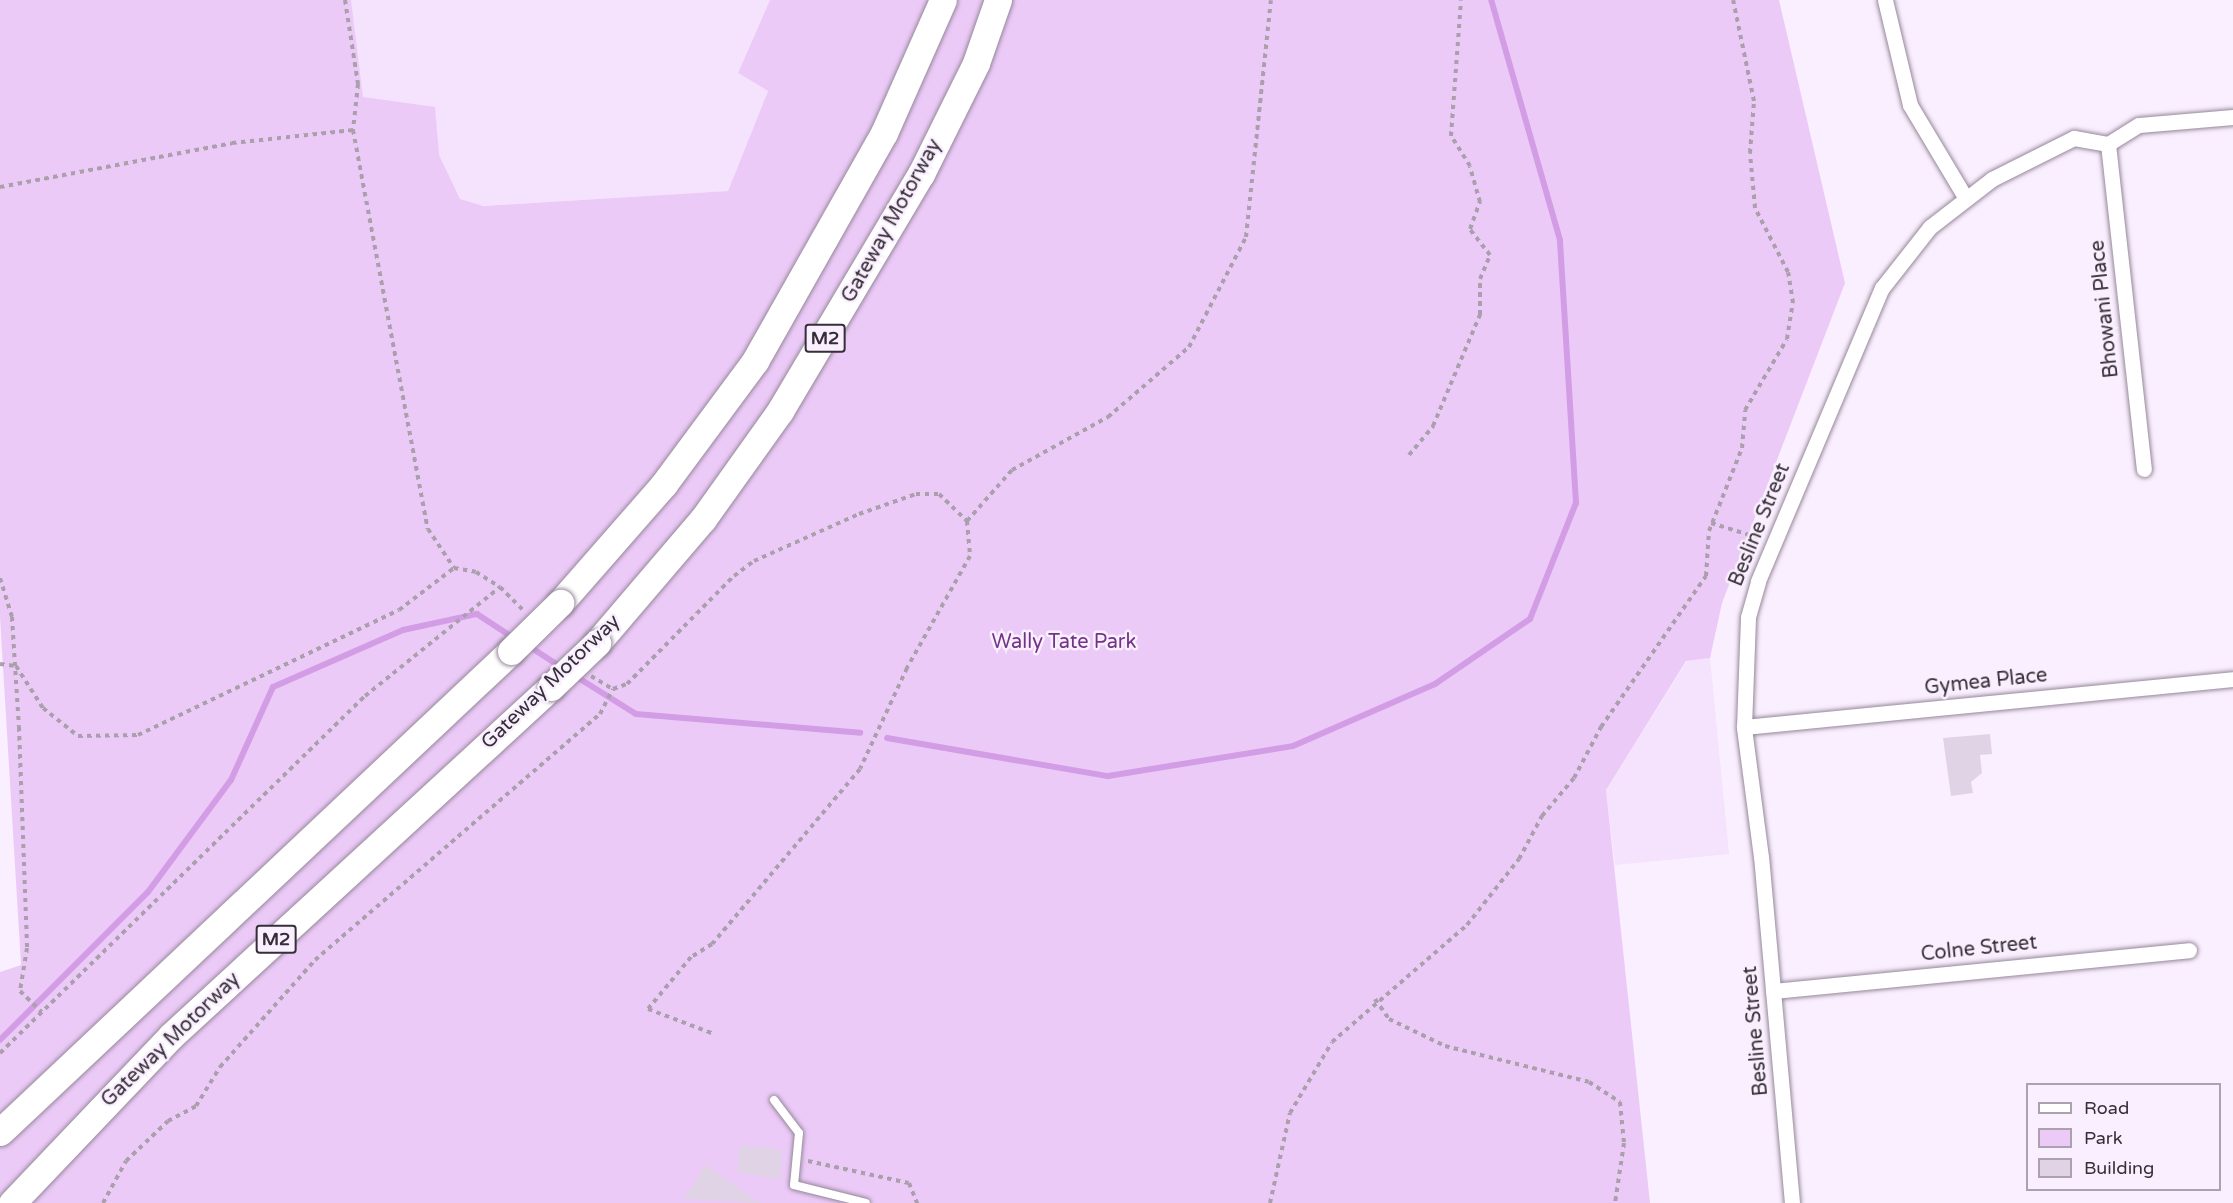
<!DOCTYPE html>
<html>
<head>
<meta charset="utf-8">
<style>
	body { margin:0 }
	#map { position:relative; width:2233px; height:1203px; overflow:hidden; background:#faeffe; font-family:"Varela Round",sans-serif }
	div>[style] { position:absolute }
	.built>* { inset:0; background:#f5e2fc }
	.green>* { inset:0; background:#eccaf8 }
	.stream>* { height:6px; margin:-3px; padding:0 3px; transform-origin:3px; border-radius:3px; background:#d29de5 }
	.building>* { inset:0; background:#e1d3e6 }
	.path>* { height:4px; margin-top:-2px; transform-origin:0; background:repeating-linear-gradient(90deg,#a9a0ac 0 4.5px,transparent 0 9px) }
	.roads { filter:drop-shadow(0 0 2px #95889a) drop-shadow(0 0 2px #95889a) }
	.service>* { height:8px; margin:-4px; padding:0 4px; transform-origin:4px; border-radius:4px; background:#fff }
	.minor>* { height:15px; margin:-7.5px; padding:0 7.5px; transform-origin:7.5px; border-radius:7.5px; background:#fff }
	.motorway>* { height:27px; margin:-13.5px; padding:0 13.5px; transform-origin:13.5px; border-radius:13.5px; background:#fff }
	.bridges { filter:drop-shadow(0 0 2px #95889a) drop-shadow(0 0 2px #95889a) }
	.motorway-bridge>* { height:27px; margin:-13.5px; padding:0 13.5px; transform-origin:13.5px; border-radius:13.5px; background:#fff }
	span { translate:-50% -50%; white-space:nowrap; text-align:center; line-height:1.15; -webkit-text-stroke:5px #faeffe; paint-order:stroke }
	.shield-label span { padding:2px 4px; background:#faeffe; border:2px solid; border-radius:4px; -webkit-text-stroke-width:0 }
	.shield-label { font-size:18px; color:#352f37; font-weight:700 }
	.street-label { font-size:20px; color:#352f37 }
	.park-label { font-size:20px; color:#733488 }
	.legend { position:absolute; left:2026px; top:1083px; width:195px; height:108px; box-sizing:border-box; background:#faeffe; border:2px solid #aba2ae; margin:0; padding:8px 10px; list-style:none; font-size:18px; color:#352f37 }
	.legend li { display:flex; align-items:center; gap:12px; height:30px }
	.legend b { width:30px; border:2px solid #aba2ae }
</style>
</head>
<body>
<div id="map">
	<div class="built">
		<div style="clip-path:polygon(351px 0,770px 0,738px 73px,768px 91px,728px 191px,376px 212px)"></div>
		<div style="clip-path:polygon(1710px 658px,1729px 854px,1615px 865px,1606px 790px,1687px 661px)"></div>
	</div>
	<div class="green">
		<div style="clip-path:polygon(0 0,351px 0,363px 97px,435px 107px,439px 155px,460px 199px,483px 206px,728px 191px,768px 91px,738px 73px,770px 0,1779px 0,1845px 283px,1722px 603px,1710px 658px,1686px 661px,1606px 790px,1650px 1203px,0 1203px,0 972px,21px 965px,0 617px)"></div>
	</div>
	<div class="stream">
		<div style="left:527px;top:645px;width:40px;rotate:32.9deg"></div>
		<div style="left:572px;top:674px;width:75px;rotate:32deg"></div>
		<div style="left:636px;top:714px;width:225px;rotate:4.8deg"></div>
		<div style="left:887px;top:738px;width:224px;rotate:9.8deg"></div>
		<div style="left:1108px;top:776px;width:187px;rotate:-9.2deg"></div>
		<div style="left:1293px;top:746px;width:155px;rotate:-23.6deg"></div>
		<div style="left:1435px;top:684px;width:115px;rotate:-34.4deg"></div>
		<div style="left:1530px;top:619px;width:125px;rotate:-68.4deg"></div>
		<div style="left:1576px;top:503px;width:263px;rotate:-93.5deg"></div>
		<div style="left:1560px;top:240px;width:250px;rotate:-106deg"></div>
		<div style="left:0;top:1040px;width:209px;rotate:-45deg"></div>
		<div style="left:148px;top:892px;width:139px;rotate:-53.5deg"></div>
		<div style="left:231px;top:780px;width:102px;rotate:-65.7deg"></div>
		<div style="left:273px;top:687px;width:142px;rotate:-23.7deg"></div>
		<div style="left:403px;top:630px;width:76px;rotate:-12.2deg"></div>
		<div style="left:477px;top:614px;width:45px;rotate:33.3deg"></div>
	</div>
	<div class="building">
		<div style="clip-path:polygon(1990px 734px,1992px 754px,1980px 755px,1982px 773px,1971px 782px,1973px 793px,1951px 796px,1943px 738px)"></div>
		<div style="clip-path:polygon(740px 1145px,782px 1150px,780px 1179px,737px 1172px)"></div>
		<div style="clip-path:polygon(705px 1165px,761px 1203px,684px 1199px)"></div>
	</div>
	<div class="path">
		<div style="left:345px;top:0;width:85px;rotate:81.2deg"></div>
		<div style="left:358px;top:84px;width:46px;rotate:96.2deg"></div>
		<div style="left:353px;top:130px;width:406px;rotate:79.4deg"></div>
		<div style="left:428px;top:529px;width:47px;rotate:56.3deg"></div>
		<div style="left:454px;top:568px;width:22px;rotate:10deg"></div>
		<div style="left:476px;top:572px;width:28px;rotate:32deg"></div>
		<div style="left:500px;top:587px;width:33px;rotate:45deg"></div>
		<div style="left:0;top:187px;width:236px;rotate:-10.7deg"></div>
		<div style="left:232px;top:143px;width:122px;rotate:-6.1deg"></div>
		<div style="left:1409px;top:455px;width:38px;rotate:-50deg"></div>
		<div style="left:1433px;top:426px;width:121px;rotate:-67.1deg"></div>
		<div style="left:1480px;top:315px;width:36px;rotate:-90deg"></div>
		<div style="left:1480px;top:279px;width:26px;rotate:-67deg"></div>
		<div style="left:1490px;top:255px;width:33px;rotate:-128deg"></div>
		<div style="left:1470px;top:229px;width:29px;rotate:-70deg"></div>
		<div style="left:1480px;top:202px;width:37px;rotate:-106deg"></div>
		<div style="left:1470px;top:166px;width:36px;rotate:-122deg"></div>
		<div style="left:1451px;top:136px;width:136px;rotate:-85.8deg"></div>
		<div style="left:967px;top:521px;width:68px;rotate:-48.6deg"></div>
		<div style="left:1012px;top:470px;width:110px;rotate:-28.9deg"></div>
		<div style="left:1108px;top:417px;width:107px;rotate:-40.8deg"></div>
		<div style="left:1189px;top:347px;width:124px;rotate:-62.6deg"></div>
		<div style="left:1246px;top:237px;width:238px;rotate:-84deg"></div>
		<div style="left:1711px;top:523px;width:50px;rotate:17.4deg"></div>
		<div style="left:0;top:578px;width:41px;rotate:72.9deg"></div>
		<div style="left:12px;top:617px;width:110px;rotate:86.4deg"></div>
		<div style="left:19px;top:727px;width:221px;rotate:87.9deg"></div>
		<div style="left:27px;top:948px;width:44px;rotate:99.2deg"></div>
		<div style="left:20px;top:991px;width:30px;rotate:44deg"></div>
		<div style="left:0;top:664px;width:16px;rotate:7deg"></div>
		<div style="left:16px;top:666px;width:50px;rotate:57.3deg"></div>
		<div style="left:43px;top:708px;width:45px;rotate:38.7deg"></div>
		<div style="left:78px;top:736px;width:60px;rotate:-1deg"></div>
		<div style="left:138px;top:735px;width:289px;rotate:-25.6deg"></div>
		<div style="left:399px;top:610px;width:69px;rotate:-37.4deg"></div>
		<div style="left:591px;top:676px;width:26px;rotate:31deg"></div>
		<div style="left:613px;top:689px;width:15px;rotate:-20deg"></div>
		<div style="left:627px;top:684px;width:152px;rotate:-45.3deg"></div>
		<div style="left:734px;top:576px;width:25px;rotate:-37deg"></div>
		<div style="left:754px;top:561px;width:115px;rotate:-24.1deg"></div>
		<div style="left:859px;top:514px;width:60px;rotate:-19.3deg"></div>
		<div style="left:916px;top:494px;width:23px"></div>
		<div style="left:939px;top:494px;width:39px;rotate:44deg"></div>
		<div style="left:967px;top:521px;width:35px;rotate:85deg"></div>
		<div style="left:970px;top:556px;width:129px;rotate:119.4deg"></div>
		<div style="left:907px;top:668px;width:111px;rotate:115deg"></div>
		<div style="left:860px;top:769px;width:229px;rotate:130.2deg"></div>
		<div style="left:712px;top:944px;width:25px;rotate:148deg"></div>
		<div style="left:691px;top:957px;width:67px;rotate:129.6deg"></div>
		<div style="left:648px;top:1009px;width:71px;rotate:20.7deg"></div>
		<div style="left:1375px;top:999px;width:24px;rotate:55deg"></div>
		<div style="left:1389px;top:1019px;width:62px;rotate:25.7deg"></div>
		<div style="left:1445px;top:1046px;width:148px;rotate:14deg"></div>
		<div style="left:1589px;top:1082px;width:37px;rotate:33deg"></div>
		<div style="left:1620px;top:1102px;width:41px;rotate:84.4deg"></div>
		<div style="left:1624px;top:1143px;width:61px;rotate:98.5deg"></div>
		<div style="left:0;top:1053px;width:511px;rotate:-44.37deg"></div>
		<div style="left:365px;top:696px;width:174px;rotate:-38.9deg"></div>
		<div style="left:808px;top:1161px;width:103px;rotate:12.3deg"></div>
		<div style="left:909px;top:1183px;width:22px;rotate:68deg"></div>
		<div style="left:103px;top:1203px;width:48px;rotate:-61.3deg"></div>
		<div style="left:126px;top:1161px;width:58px;rotate:-43.6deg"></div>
		<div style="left:168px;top:1121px;width:32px;rotate:-28deg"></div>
		<div style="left:196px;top:1106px;width:46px;rotate:-58.4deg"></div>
		<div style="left:220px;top:1067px;width:143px;rotate:-48.4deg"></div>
		<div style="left:315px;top:960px;width:376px;rotate:-40.8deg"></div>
		<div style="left:600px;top:714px;width:28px;rotate:-63deg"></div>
		<div style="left:1270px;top:1203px;width:92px;rotate:-77.5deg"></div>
		<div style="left:1290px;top:1113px;width:82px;rotate:-59.4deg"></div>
		<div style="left:1332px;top:1042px;width:179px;rotate:-40.9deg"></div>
		<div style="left:1467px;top:925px;width:84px;rotate:-51.8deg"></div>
		<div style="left:1519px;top:859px;width:49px;rotate:-61.9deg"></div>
		<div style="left:1542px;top:816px;width:50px;rotate:-49.9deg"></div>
		<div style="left:1574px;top:778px;width:58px;rotate:-62.1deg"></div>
		<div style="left:1601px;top:727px;width:184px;rotate:-55.2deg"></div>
		<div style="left:1706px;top:576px;width:45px;rotate:-86.2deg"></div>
		<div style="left:1709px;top:531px;width:89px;rotate:-68.3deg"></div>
		<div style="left:1742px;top:448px;width:38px;rotate:-85deg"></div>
		<div style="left:1745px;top:410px;width:82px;rotate:-59.4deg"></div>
		<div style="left:1787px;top:339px;width:36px;rotate:-81deg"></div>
		<div style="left:1793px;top:303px;width:31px;rotate:-99deg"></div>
		<div style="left:1788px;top:272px;width:72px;rotate:-117.3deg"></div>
		<div style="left:1755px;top:208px;width:55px;rotate:-95.2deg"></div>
		<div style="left:1750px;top:153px;width:52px;rotate:-85.6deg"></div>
		<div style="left:1754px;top:101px;width:103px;rotate:-101.7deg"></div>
	</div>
	<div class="roads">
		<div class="service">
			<div style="left:774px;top:1100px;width:41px;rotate:52.9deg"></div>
			<div style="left:799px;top:1133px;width:52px;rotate:95.5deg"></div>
			<div style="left:794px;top:1185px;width:74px;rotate:14deg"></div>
		</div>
		<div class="minor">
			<div style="left:1885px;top:0;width:108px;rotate:76.6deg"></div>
			<div style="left:1910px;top:105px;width:107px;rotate:59.1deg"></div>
			<div style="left:2108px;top:144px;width:327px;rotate:83.7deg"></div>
			<div style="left:1744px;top:727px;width:491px;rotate:-5.6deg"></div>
			<div style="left:1773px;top:991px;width:418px;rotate:-5.6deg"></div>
			<div style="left:1792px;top:1203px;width:347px;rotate:-95.1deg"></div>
			<div style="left:1761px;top:857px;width:131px;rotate:-97.5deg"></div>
			<div style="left:1744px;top:727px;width:110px;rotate:-87.9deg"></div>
			<div style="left:1748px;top:617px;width:37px;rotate:-74deg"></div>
			<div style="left:1758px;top:581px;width:318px;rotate:-67.1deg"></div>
			<div style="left:1882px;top:288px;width:78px;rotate:-51.8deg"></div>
			<div style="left:1930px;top:227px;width:78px;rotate:-37.7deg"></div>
			<div style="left:1992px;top:179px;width:92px;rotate:-26.6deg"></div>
			<div style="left:2074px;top:138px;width:35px;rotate:10deg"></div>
			<div style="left:2108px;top:144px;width:36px;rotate:-32deg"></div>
			<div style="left:2139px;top:125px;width:94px;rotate:-4.9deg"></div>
		</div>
		<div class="motorway">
			<div style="left:560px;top:603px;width:158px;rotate:-48.8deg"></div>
			<div style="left:664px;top:484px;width:153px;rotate:-53.5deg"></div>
			<div style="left:755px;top:361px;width:262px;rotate:-60.5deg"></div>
			<div style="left:884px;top:133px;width:145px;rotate:-66.1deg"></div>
			<div style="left:597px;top:643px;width:163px;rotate:-49.5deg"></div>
			<div style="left:703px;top:519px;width:133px;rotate:-54.5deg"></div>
			<div style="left:780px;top:411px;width:276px;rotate:-59.3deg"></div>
			<div style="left:921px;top:174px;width:124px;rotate:-63.6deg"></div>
			<div style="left:976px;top:63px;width:67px;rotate:-70.8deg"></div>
			<div style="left:0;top:1132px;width:702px;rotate:-43.27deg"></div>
			<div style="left:12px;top:1203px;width:231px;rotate:-46.4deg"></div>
			<div style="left:171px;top:1036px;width:516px;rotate:-42.57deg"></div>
		</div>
	</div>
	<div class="bridges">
		<div class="motorway-bridge">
			<div style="left:511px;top:651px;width:69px;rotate:-44.4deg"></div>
			<div style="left:551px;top:687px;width:64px;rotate:-43.7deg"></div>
		</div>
	</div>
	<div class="shield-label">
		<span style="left:825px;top:338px">M2</span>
		<span style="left:276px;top:939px">M2</span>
	</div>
	<div class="street-label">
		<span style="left:892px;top:221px;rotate:-61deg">Gateway Motorway</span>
		<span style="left:2105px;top:309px;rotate:-96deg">Bhowani Place</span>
		<span style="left:1760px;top:525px;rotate:-68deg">Besline Street</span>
		<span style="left:551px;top:682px;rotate:-44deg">Gateway Motorway</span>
		<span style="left:1986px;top:682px;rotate:-6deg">Gymea Place</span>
		<span style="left:1979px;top:949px;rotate:-6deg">Colne Street</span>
		<span style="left:1756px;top:1031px;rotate:-95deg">Besline Street</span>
		<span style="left:171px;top:1040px;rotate:-44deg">Gateway Motorway</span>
	</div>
	<div class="park-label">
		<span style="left:1064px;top:642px">Wally Tate Park</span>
	</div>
	<ul class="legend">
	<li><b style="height:8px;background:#fff"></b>Road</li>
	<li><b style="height:16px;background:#eccaf8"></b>Park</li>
	<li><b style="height:16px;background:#e1d3e6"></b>Building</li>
	</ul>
</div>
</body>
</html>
